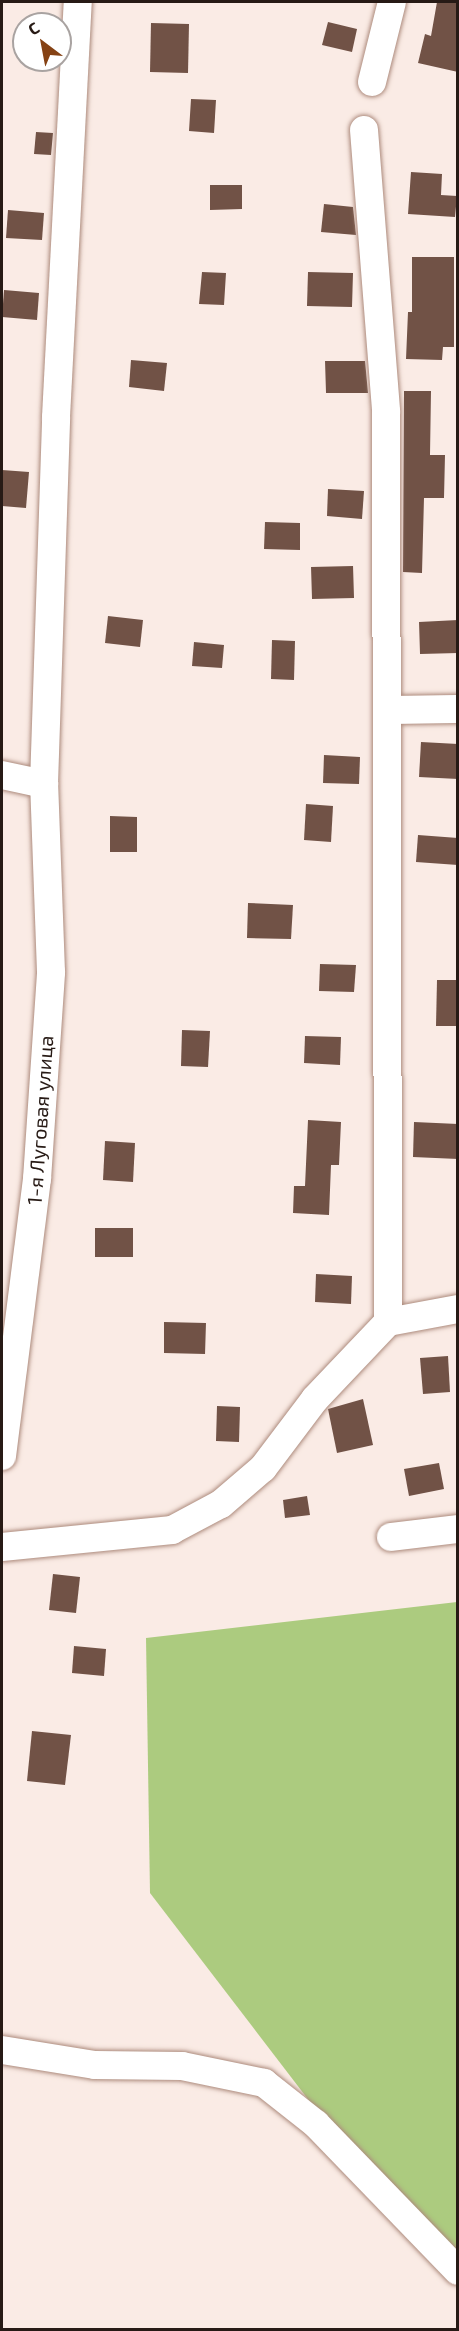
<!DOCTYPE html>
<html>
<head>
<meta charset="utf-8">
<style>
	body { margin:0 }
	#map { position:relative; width:459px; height:2331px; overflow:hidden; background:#faebe5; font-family:"Exo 2",sans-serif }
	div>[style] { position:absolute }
	.green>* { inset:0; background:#accb7f }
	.building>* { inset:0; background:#715246 }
	.roads { filter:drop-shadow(0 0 2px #ad8b7d) drop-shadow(0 0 2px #ad8b7d) }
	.minor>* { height:28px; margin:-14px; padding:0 14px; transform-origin:14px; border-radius:14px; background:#fff }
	span { translate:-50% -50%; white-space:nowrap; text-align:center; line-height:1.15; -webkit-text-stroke:6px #fff; paint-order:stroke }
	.street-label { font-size:20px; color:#271a15 }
	.frame { position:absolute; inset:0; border:3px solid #271a15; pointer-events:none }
	.north { position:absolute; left:12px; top:12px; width:60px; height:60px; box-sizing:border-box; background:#fff; border:2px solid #a9a3a1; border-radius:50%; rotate:328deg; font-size:16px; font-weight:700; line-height:24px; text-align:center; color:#271a15 }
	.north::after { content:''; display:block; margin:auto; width:21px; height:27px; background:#854214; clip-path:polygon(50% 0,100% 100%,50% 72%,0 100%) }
</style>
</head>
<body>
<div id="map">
	<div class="green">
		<div style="clip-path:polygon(457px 1602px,458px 2252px,435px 2265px,150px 1893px,146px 1638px)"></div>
	</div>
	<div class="building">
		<div style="clip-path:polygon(437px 2px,458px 2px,458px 72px,418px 63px,425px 34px,431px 36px)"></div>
		<div style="clip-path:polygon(328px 22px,357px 29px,352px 52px,322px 45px)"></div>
		<div style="clip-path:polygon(151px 23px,189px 24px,188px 73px,150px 72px)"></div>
		<div style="clip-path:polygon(191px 99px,216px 100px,214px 133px,189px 131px)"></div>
		<div style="clip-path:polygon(36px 132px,53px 133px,51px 155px,34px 154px)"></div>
		<div style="clip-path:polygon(411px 172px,442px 174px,441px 195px,457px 196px,455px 217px,408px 214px)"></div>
		<div style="clip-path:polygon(210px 185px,242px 185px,242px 209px,210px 210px)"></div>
		<div style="clip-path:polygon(324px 204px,353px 207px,356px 235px,321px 232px)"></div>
		<div style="clip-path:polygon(8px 210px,44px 213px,42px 240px,6px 238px)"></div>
		<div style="clip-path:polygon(412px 257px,454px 257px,454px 347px,443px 347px,442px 360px,406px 359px,408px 312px,412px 312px)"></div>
		<div style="clip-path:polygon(202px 272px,226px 273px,224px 305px,199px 304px)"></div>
		<div style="clip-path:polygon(308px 272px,353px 273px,352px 307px,307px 306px)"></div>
		<div style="clip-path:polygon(4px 290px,39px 293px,37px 320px,2px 317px)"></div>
		<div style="clip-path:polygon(131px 360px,167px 363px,164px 391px,129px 387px)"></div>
		<div style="clip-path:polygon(325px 361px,365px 361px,368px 393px,326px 393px)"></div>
		<div style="clip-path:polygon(404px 391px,431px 391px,430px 455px,445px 455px,444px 498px,424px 498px,422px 573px,403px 572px)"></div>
		<div style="clip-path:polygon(2px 470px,29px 472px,26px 508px,2px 506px)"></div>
		<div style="clip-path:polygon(328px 489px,364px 491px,362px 519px,327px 516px)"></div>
		<div style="clip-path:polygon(265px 522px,300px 523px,300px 550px,264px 549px)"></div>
		<div style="clip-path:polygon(353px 566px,354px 598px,312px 599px,311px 567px)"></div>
		<div style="clip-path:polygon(108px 616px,143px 620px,140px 647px,105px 643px)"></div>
		<div style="clip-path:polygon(458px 620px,458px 653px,420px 654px,419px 622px)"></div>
		<div style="clip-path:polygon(272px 640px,295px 641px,294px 680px,271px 679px)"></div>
		<div style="clip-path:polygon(194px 642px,224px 645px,222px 668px,192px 666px)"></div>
		<div style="clip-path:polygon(421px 742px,458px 744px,458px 779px,419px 777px)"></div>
		<div style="clip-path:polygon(324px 755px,360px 757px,359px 784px,323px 783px)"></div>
		<div style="clip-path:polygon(306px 804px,333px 806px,331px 842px,304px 840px)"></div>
		<div style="clip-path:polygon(110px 816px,137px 817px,137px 852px,110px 852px)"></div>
		<div style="clip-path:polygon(418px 835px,458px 838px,458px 865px,416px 862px)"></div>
		<div style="clip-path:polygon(248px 903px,293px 905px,291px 939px,247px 938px)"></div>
		<div style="clip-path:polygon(320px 964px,356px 965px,354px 992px,319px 991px)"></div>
		<div style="clip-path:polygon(437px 980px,458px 980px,458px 1026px,436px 1026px)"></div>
		<div style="clip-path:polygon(182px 1030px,210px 1031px,208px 1067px,181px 1066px)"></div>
		<div style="clip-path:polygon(305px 1036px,341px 1037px,340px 1065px,304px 1063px)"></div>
		<div style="clip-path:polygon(308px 1120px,341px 1122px,339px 1165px,331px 1165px,329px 1215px,293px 1213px,294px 1186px,305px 1186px)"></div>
		<div style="clip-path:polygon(414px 1122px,458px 1124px,458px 1159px,413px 1157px)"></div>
		<div style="clip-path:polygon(105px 1141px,135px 1143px,133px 1182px,103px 1180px)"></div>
		<div style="clip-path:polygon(95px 1228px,133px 1228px,133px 1257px,95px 1257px)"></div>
		<div style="clip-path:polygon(316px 1274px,352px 1276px,351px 1304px,315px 1302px)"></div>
		<div style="clip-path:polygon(164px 1322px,206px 1323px,205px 1354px,164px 1353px)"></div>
		<div style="clip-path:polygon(448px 1356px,450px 1392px,423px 1394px,420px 1358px)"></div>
		<div style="clip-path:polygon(363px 1399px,373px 1445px,337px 1453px,328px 1409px)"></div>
		<div style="clip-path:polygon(217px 1406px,240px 1407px,239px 1442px,216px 1441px)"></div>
		<div style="clip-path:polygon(439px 1463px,444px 1489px,409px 1496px,404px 1469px)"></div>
		<div style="clip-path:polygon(307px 1496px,310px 1515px,285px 1518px,283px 1500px)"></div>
		<div style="clip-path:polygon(53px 1574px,80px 1577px,76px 1613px,49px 1610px)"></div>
		<div style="clip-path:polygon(74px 1646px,106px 1649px,104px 1676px,72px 1673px)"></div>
		<div style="clip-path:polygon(32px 1731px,71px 1735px,65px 1785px,27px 1781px)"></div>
	</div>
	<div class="roads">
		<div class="minor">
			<div style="left:372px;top:82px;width:82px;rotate:-76deg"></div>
			<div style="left:364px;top:130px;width:283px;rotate:85.5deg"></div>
			<div style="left:386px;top:412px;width:910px;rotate:89.87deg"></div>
			<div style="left:389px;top:710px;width:69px;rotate:-0.8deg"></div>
			<div style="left:2px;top:775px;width:43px;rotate:12.1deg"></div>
			<div style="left:2px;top:1456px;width:279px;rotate:-82.8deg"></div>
			<div style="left:37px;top:1179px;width:207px;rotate:-86.1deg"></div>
			<div style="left:51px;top:972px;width:188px;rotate:-92.1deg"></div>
			<div style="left:44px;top:784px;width:367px;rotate:-88.1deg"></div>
			<div style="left:56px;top:417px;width:416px;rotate:-87deg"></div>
			<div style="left:391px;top:1537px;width:67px;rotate:-6.8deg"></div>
			<div style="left:2px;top:1547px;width:171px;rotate:-5.7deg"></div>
			<div style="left:172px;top:1530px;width:55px;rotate:-28deg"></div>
			<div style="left:221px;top:1504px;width:55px;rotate:-40.6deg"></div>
			<div style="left:263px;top:1468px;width:86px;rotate:-53deg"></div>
			<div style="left:315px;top:1399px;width:106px;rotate:-46.5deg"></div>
			<div style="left:388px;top:1322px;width:71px;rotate:-10.5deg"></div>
			<div style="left:2px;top:2050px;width:94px;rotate:9.2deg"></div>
			<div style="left:95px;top:2065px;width:87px;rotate:0.7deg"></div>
			<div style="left:182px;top:2066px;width:84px;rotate:11.7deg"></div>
			<div style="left:264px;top:2083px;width:66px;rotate:38.3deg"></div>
			<div style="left:316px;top:2124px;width:204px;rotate:46deg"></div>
		</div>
	</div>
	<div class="street-label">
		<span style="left:40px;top:1120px;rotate:-86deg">1-я Луговая улица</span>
	</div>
	<div class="frame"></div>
	<div class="north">С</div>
</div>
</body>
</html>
